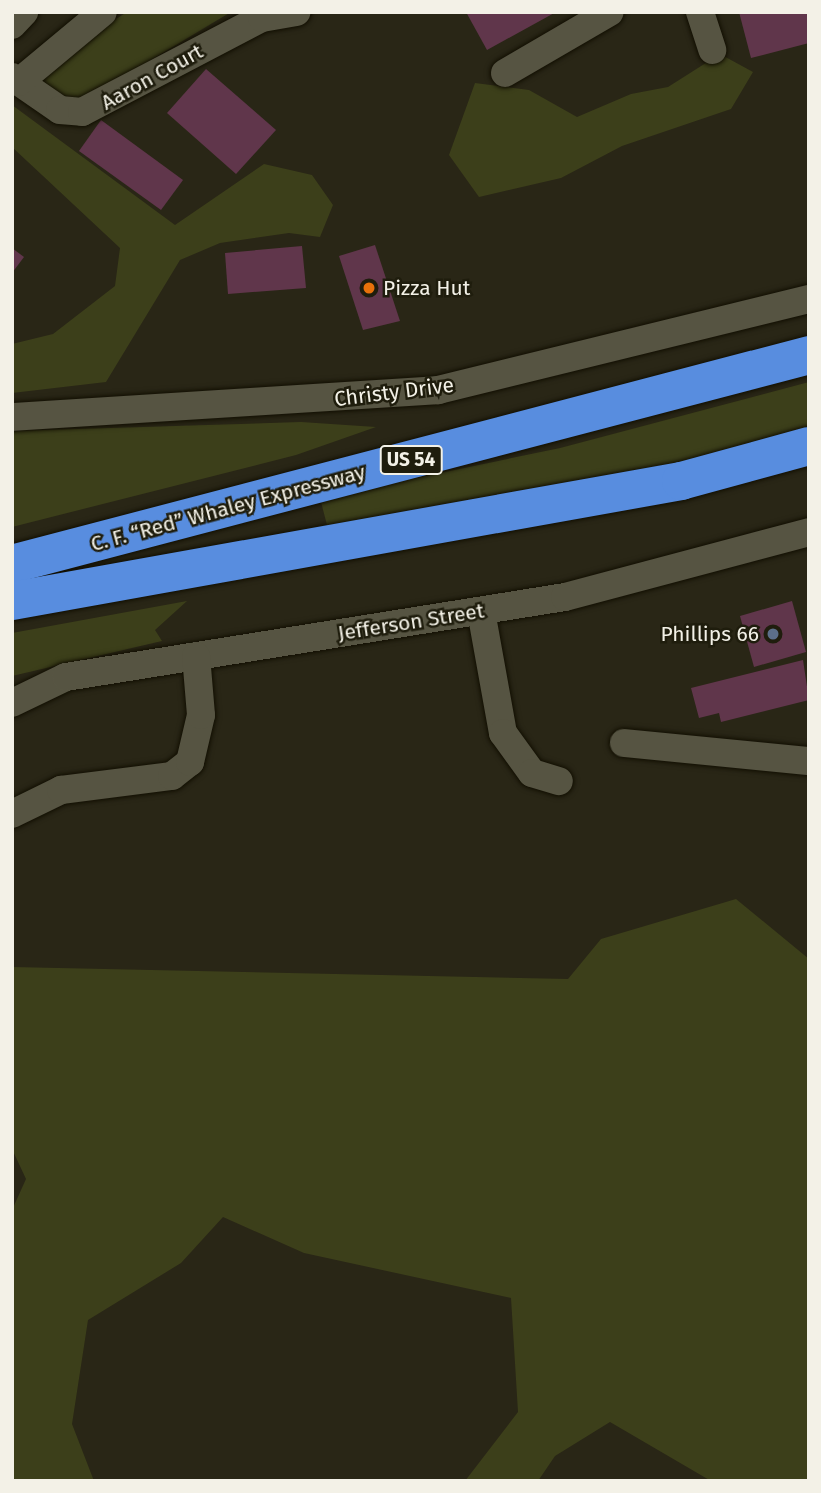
<!DOCTYPE html>
<html>
<head>
<meta charset="utf-8">
<style>
	body { margin:0 }
	#map { position:relative; width:821px; height:1493px; overflow:hidden; background:#292616; font-family:"Fira Sans",sans-serif }
	div>[style] { position:absolute }
	.green>* { inset:0; background:#3c3f1a }
	.building>* { inset:0; background:#60364b }
	.roads { filter:drop-shadow(0 0 2px #120f02) drop-shadow(0 0 2px #120f02) }
	.minor>* { height:28px; margin:-14px; padding:0 14px; transform-origin:14px; border-radius:14px; background:#565442 }
	.highway>* { height:38px; margin:-19px; padding:0 19px; transform-origin:19px; border-radius:19px; background:#588ddf }
	.dots>* { width:19px; height:19px; translate:-50% -50%; box-sizing:border-box; border:4px solid #1f1d0d; border-radius:50% }
	span { translate:-50% -50%; white-space:nowrap; text-align:center; line-height:1.15; -webkit-text-stroke:5px #1f1d0d; paint-order:stroke }
	.shield-label span { padding:2px 5px; background:#1f1d0d; border:2px solid; border-radius:5px; -webkit-text-stroke-width:0 }
	.shield-label { font-size:19px; color:#f3f1e7; font-weight:700 }
	.street-label { font-size:21px; color:#f3f1e7 }
	.poi-label { font-size:21px; color:#f3f1e7 }
	.left { translate:0 -50%; text-align:left }
	.right { translate:-100% -50%; text-align:right }
	.frame { position:absolute; inset:0; border:14px solid #f3f1e7; pointer-events:none }
</style>
</head>
<body>
<div id="map">
	<div class="green">
		<div style="clip-path:polygon(127px 12px,231px 12px,79px 103px,53px 103px,43px 80px,92px 34px)"></div>
		<div style="clip-path:polygon(720px 54px,753px 72px,731px 109px,622px 146px,561px 178px,479px 197px,449px 155px,475px 83px,529px 90px,577px 117px,631px 94px,668px 87px)"></div>
		<div style="clip-path:polygon(12px 105px,175px 225px,264px 164px,312px 175px,333px 205px,320px 237px,289px 233px,220px 243px,180px 260px,106px 382px,12px 393px,12px 344px,53px 334px,115px 286px,120px 248px,12px 147px)"></div>
		<div style="clip-path:polygon(809px 382px,809px 431px,648px 472px,328px 529px,320px 498px,560px 448px)"></div>
		<div style="clip-path:polygon(301px 422px,376px 427px,296px 455px,12px 527px,12px 431px)"></div>
		<div style="clip-path:polygon(187px 601px,155px 630px,162px 641px,12px 676px,12px 633px)"></div>
		<div style="clip-path:polygon(736px 899px,809px 959px,809px 1481px,711px 1481px,610px 1422px,555px 1456px,538px 1481px,465px 1481px,518px 1412px,511px 1298px,304px 1253px,223px 1217px,181px 1263px,88px 1320px,72px 1424px,94px 1481px,12px 1481px,12px 1210px,26px 1179px,12px 1149px,12px 967px,568px 979px,601px 939px)"></div>
	</div>
	<div class="building">
		<div style="clip-path:polygon(466px 12px,556px 12px,487px 50px)"></div>
		<div style="clip-path:polygon(739px 12px,809px 12px,809px 43px,751px 58px)"></div>
		<div style="clip-path:polygon(206px 69px,276px 130px,236px 174px,167px 113px)"></div>
		<div style="clip-path:polygon(101px 120px,183px 180px,161px 210px,79px 151px)"></div>
		<div style="clip-path:polygon(375px 245px,400px 321px,363px 330px,339px 256px)"></div>
		<div style="clip-path:polygon(302px 246px,306px 288px,228px 294px,225px 253px)"></div>
		<div style="clip-path:polygon(12px 248px,24px 257px,12px 273px)"></div>
		<div style="clip-path:polygon(792px 601px,806px 652px,754px 667px,740px 616px)"></div>
		<div style="clip-path:polygon(803px 660px,809px 700px,721px 722px,719px 713px,699px 718px,691px 688px)"></div>
	</div>
	<div class="roads">
		<div class="minor">
			<div style="left:700px;top:12px;width:40px;rotate:72deg"></div>
			<div style="left:12px;top:25px;width:18px;rotate:-47deg"></div>
			<div style="left:505px;top:73px;width:121px;rotate:-30.2deg"></div>
			<div style="left:12px;top:77px;width:58px;rotate:34.5deg"></div>
			<div style="left:60px;top:110px;width:22px;rotate:5deg"></div>
			<div style="left:82px;top:112px;width:203px;rotate:-27.6deg"></div>
			<div style="left:262px;top:18px;width:35px;rotate:-10deg"></div>
			<div style="left:19px;top:82px;width:109px;rotate:-39.8deg"></div>
			<div style="left:12px;top:417px;width:427px;rotate:-3.6deg"></div>
			<div style="left:438px;top:390px;width:382px;rotate:-13.8deg"></div>
			<div style="left:481px;top:611px;width:124px;rotate:79.8deg"></div>
			<div style="left:503px;top:733px;width:49px;rotate:54.1deg"></div>
			<div style="left:532px;top:773px;width:28px;rotate:17deg"></div>
			<div style="left:12px;top:703px;width:60px;rotate:-25.7deg"></div>
			<div style="left:66px;top:677px;width:505px;rotate:-9.11deg"></div>
			<div style="left:565px;top:597px;width:253px;rotate:-14.9deg"></div>
			<div style="left:624px;top:743px;width:186px;rotate:5.6deg"></div>
			<div style="left:12px;top:814px;width:55px;rotate:-26.1deg"></div>
			<div style="left:61px;top:790px;width:112px;rotate:-7.2deg"></div>
			<div style="left:172px;top:776px;width:23px;rotate:-38deg"></div>
			<div style="left:190px;top:762px;width:48px;rotate:-76.8deg"></div>
			<div style="left:201px;top:715px;width:59px;rotate:-94.8deg"></div>
		</div>
		<div class="highway">
			<div style="left:12px;top:564px;width:824px;rotate:-14.69deg"></div>
			<div style="left:12px;top:601px;width:680px;rotate:-10.17deg"></div>
			<div style="left:681px;top:481px;width:133px;rotate:-15.3deg"></div>
		</div>
	</div>
	<div class="dots">
		<div style="left:369px;top:288px;background:#e8710a"></div>
		<div style="left:773px;top:634px;background:#5c6f8a"></div>
	</div>
	<div class="shield-label">
		<span style="left:411px;top:460px">US 54</span>
	</div>
	<div class="street-label">
		<span style="left:152px;top:77px;rotate:-29deg">Aaron Court</span>
		<span style="left:394px;top:392px;rotate:-7deg">Christy Drive</span>
		<span style="left:228px;top:508px;rotate:-15deg">C. F. “Red” Whaley Expressway</span>
		<span style="left:411px;top:622px;rotate:-9deg">Jefferson Street</span>
	</div>
	<div class="poi-label">
		<span class="left" style="left:383px;top:288px">Pizza Hut</span>
		<span class="right" style="left:759px;top:634px">Phillips 66</span>
	</div>
	<div class="frame"></div>
</div>
</body>
</html>
